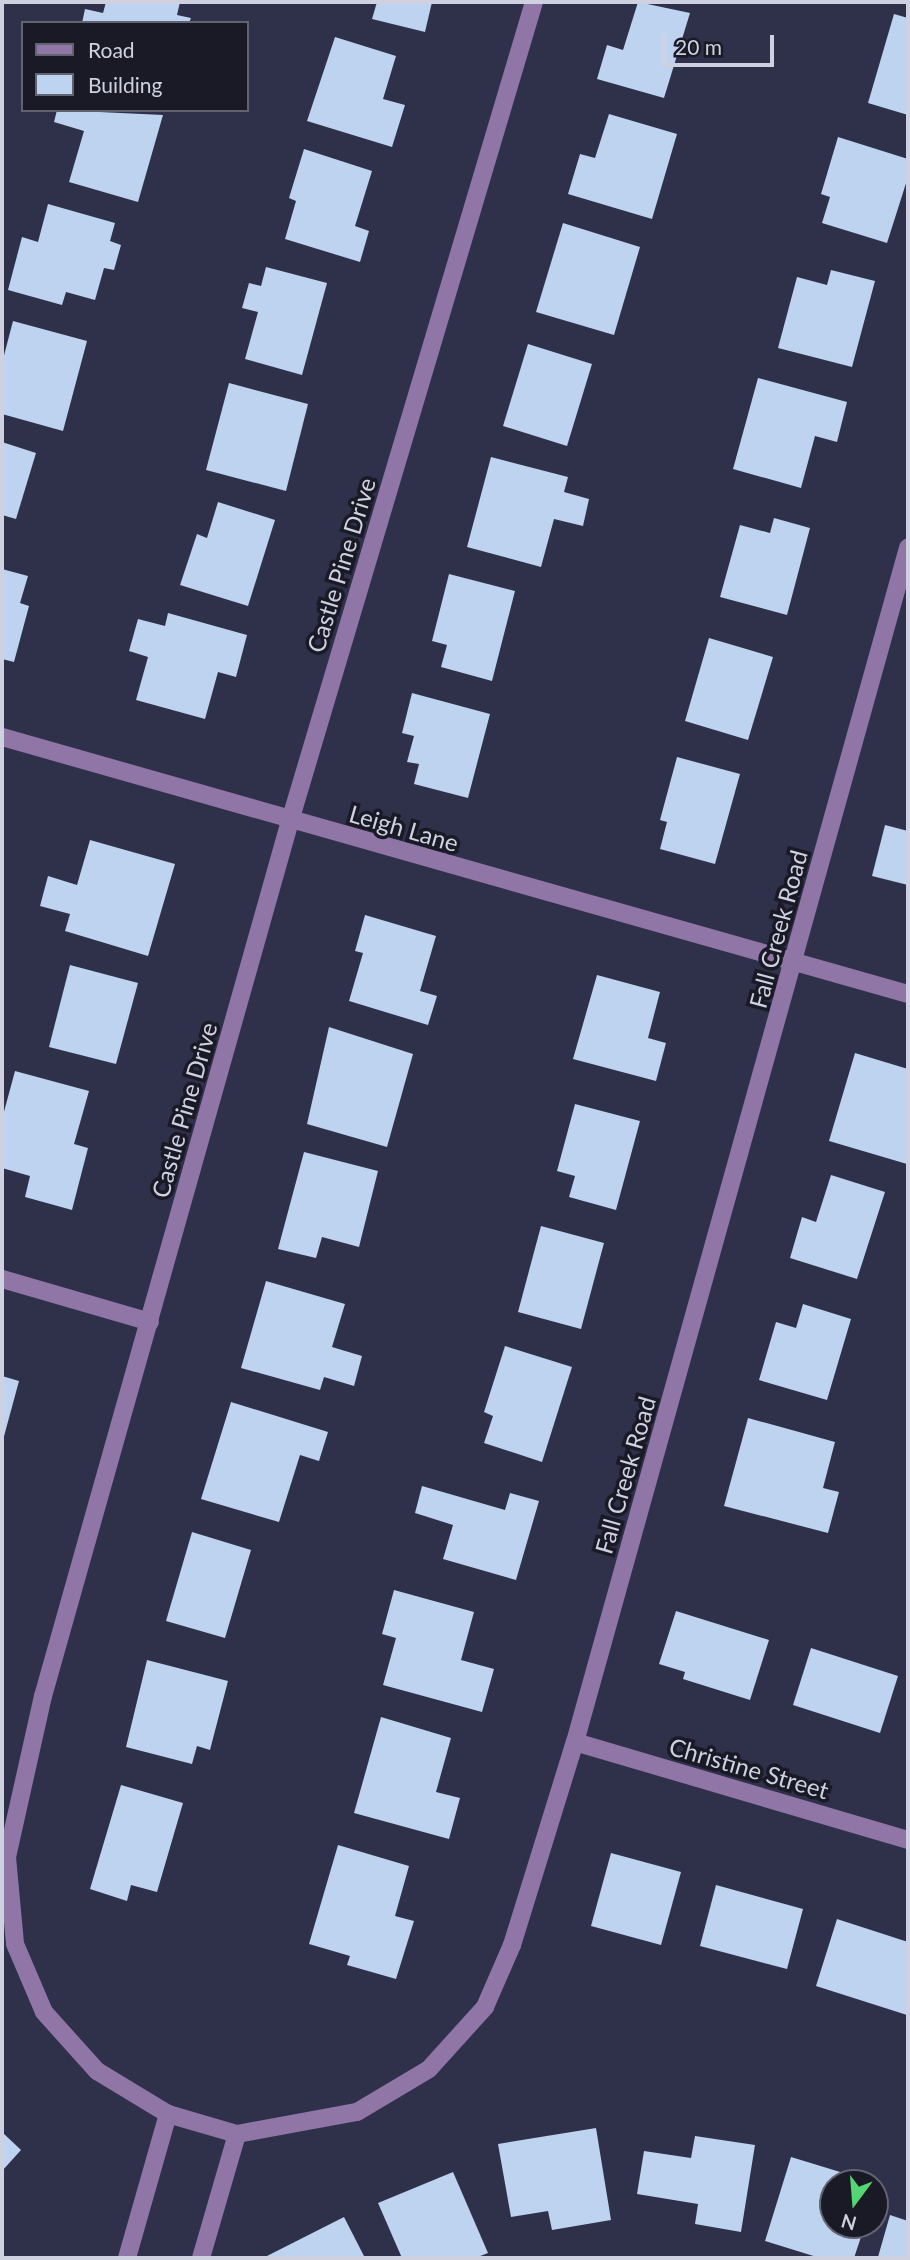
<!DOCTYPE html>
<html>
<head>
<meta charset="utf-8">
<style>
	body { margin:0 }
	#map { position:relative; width:910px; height:2260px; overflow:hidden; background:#2f304a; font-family:Lato,sans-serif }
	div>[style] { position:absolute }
	.building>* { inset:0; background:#bdd3ef }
	.minor>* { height:18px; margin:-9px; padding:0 9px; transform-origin:9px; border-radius:9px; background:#9075a7 }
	span { translate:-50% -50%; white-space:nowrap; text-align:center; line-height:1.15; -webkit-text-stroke:7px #191a25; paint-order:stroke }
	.street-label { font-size:24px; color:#cfd1e1 }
	.frame { position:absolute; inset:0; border:4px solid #cfd1e1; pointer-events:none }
	.legend { position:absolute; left:21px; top:21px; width:228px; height:91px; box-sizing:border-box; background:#191a25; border:2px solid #626370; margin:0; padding:9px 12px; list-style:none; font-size:21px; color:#cfd1e1 }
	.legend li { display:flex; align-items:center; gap:14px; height:35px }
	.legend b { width:35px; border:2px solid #626370 }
	.north { position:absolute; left:819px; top:2169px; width:70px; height:70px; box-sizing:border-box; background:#191a25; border:2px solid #626370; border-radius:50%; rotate:196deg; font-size:19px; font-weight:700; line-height:28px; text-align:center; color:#cfd1e1 }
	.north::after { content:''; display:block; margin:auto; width:24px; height:32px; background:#54d672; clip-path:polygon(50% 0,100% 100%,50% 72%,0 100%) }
	.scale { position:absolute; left:662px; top:35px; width:112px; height:32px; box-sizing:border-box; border:4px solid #cfd1e1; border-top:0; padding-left:9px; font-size:21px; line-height:24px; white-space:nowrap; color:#cfd1e1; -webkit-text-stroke:5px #191a25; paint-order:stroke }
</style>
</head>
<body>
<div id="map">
	<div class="building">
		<div style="clip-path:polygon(106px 2px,180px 2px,177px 15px,191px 18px,189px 23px,82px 23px,85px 9px,103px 13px)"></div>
		<div style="clip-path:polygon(377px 2px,432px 2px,425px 32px,372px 19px)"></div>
		<div style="clip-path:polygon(638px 2px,690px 13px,664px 98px,597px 79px,607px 45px,623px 50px)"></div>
		<div style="clip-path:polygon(894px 14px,908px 18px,908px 115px,868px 103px)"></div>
		<div style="clip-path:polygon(335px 37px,396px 56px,383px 99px,405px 105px,392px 147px,307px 121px)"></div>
		<div style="clip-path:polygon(57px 110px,163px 115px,138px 202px,69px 182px,84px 131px,54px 122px)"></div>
		<div style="clip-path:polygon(609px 114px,677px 134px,652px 219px,568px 194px,580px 154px,595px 158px)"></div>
		<div style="clip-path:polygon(838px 137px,908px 159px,908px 177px,887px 243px,822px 223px,830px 197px,821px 194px)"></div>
		<div style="clip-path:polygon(304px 149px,372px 171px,355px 226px,369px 231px,360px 262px,285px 239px,296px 201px,289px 198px)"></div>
		<div style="clip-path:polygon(48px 204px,115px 223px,110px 241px,121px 245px,114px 270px,104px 268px,95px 300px,66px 292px,62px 305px,8px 290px,22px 237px,38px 242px)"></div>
		<div style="clip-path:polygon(563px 223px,640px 247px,614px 335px,536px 312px)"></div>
		<div style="clip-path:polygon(266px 267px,327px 283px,302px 375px,245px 359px,258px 312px,242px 308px,249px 283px,261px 286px)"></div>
		<div style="clip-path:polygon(831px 270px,875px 281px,852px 367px,778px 348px,797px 277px,827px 285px)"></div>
		<div style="clip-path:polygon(13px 321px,87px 341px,63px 431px,2px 414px,2px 363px)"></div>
		<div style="clip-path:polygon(528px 344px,592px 364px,567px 446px,503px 426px)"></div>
		<div style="clip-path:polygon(758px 378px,847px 402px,837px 442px,815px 436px,801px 488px,733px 469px)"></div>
		<div style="clip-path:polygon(229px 383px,308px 404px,286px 491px,206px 470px)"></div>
		<div style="clip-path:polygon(2px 442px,36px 453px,16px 519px,2px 515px)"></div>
		<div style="clip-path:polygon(491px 457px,568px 477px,564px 492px,589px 499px,583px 526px,554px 519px,541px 567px,467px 547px)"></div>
		<div style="clip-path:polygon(218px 502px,275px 520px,248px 606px,180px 585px,197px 534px,207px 538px)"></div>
		<div style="clip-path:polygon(774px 518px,810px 528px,787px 615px,720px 597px,740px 525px,770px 533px)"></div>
		<div style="clip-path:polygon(2px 569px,28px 576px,20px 603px,29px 606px,14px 662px,2px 659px)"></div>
		<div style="clip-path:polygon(449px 574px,515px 591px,492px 681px,441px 667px,447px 645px,432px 641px)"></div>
		<div style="clip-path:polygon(168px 613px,247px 635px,236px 677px,218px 672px,205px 719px,136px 700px,148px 657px,129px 651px,138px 619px,165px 626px)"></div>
		<div style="clip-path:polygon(709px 638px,773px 657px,748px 740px,685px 721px)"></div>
		<div style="clip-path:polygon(412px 693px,490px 714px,468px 798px,414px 784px,419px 764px,407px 762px,414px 736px,402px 733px)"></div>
		<div style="clip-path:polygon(677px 757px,740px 774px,715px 864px,660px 849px,667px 822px,660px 820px)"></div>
		<div style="clip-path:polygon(885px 825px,908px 831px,908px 885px,872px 876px)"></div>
		<div style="clip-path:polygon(90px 840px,175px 864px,148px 956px,65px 931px,70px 914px,40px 906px,48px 876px,77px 885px)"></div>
		<div style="clip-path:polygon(365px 915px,436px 936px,420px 991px,437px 996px,428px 1025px,349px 1001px,363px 953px,355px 951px)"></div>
		<div style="clip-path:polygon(70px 965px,138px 983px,116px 1064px,49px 1047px)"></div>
		<div style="clip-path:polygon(597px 975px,660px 992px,648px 1038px,666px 1043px,656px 1081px,573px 1059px)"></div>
		<div style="clip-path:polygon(329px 1027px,413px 1054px,387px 1147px,307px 1124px)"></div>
		<div style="clip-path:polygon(855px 1053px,908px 1069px,907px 1164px,829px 1141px)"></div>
		<div style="clip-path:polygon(15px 1071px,89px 1091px,74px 1144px,88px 1148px,72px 1210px,25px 1197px,30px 1176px,2px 1168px,2px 1119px)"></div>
		<div style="clip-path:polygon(575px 1104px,640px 1121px,616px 1210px,569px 1197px,575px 1176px,557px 1171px)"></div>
		<div style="clip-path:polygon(304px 1152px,378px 1171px,359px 1247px,322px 1237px,316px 1258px,278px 1249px)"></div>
		<div style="clip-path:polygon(831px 1175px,885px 1192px,857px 1279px,790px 1258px,802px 1217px,816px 1222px)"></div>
		<div style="clip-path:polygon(541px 1226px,604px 1243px,581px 1329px,518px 1312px)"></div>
		<div style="clip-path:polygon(266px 1281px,345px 1304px,332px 1347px,362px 1356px,354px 1386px,324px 1377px,320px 1390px,241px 1368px)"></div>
		<div style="clip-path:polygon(803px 1304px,851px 1319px,827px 1400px,759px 1380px,776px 1322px,796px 1328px)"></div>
		<div style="clip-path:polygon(505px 1346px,572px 1367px,542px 1462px,484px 1443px,493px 1416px,484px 1412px)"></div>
		<div style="clip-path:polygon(2px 1376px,19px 1381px,3px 1440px,2px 1440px)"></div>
		<div style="clip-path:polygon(231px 1402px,328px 1432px,319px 1461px,300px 1455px,279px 1522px,201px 1499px)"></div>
		<div style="clip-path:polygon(748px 1418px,835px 1442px,823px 1488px,839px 1492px,828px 1533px,724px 1506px)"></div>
		<div style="clip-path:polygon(422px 1486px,505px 1510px,510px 1493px,539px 1501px,516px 1580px,443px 1559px,453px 1525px,415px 1513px)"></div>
		<div style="clip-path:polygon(192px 1532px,251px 1550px,225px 1638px,166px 1621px)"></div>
		<div style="clip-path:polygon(394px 1590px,474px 1612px,461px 1660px,494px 1669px,482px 1712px,383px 1685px,396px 1638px,382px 1634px)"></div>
		<div style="clip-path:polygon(676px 1611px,769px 1640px,750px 1700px,683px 1679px,685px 1672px,659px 1664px)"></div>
		<div style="clip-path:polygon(811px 1648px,898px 1676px,880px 1733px,793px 1705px)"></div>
		<div style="clip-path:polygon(147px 1660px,228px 1681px,210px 1750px,197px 1746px,192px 1764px,126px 1747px)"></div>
		<div style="clip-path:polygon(381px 1717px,451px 1738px,436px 1792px,460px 1798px,449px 1839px,354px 1813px)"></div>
		<div style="clip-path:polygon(121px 1785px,183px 1803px,157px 1892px,131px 1885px,127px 1901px,90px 1889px)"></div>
		<div style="clip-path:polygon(338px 1845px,409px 1866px,395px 1916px,414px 1921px,396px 1979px,347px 1965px,350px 1956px,309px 1944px)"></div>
		<div style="clip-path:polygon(611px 1853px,681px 1872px,661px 1945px,591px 1926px)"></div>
		<div style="clip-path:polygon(716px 1885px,803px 1909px,787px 1969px,700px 1946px)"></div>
		<div style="clip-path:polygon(837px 1919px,908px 1942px,907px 2015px,816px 1986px)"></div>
		<div style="clip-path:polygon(596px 2128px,611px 2220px,552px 2230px,548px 2211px,511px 2217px,498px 2144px)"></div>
		<div style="clip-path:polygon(2px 2132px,21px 2150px,2px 2171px)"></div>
		<div style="clip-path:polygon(695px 2136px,755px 2145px,741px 2232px,695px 2224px,698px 2204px,637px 2194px,644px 2151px,691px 2158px)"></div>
		<div style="clip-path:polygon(791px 2157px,873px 2182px,833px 2183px,833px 2225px,865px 2225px,854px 2258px,820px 2258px,765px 2241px)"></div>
		<div style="clip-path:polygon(453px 2172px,488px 2253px,475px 2258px,402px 2258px,378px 2203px)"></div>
		<div style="clip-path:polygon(890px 2215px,908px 2221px,908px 2258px,878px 2257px)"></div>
		<div style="clip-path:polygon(344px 2217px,365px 2258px,263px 2258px)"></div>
	</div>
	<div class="minor">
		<div style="left:534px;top:2px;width:855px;rotate:106.59deg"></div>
		<div style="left:290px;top:821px;width:909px;rotate:105.76deg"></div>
		<div style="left:43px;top:1696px;width:165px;rotate:102.6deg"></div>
		<div style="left:7px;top:1857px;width:87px;rotate:84.7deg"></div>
		<div style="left:15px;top:1944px;width:74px;rotate:66.9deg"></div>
		<div style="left:44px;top:2012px;width:79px;rotate:48.1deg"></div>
		<div style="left:97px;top:2071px;width:83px;rotate:31.2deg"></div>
		<div style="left:168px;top:2114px;width:72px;rotate:16.2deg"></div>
		<div style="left:237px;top:2134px;width:122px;rotate:-10.4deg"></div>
		<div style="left:357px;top:2112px;width:84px;rotate:-30.8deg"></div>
		<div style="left:429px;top:2069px;width:84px;rotate:-47.9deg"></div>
		<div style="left:485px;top:2007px;width:68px;rotate:-66.5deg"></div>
		<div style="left:512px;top:1945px;width:213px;rotate:-72.8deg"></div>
		<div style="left:575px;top:1742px;width:1240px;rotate:-74.42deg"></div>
		<div style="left:2px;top:737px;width:942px;rotate:15.84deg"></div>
		<div style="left:2px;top:1279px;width:154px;rotate:16.2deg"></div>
		<div style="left:575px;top:1742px;width:347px;rotate:16.4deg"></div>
		<div style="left:127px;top:2258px;width:150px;rotate:-74.1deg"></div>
		<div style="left:201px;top:2258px;width:129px;rotate:-73.8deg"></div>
	</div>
	<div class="street-label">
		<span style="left:341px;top:565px;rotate:-73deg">Castle Pine Drive</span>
		<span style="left:404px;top:828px;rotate:16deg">Leigh Lane</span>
		<span style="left:778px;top:929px;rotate:-75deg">Fall Creek Road</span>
		<span style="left:184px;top:1110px;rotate:-74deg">Castle Pine Drive</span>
		<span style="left:625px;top:1475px;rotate:-74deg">Fall Creek Road</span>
		<span style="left:749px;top:1768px;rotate:16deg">Christine Street</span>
	</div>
	<div class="frame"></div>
	<ul class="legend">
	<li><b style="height:9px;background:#9075a7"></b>Road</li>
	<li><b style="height:19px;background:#bdd3ef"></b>Building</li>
	</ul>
	<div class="north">N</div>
	<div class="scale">20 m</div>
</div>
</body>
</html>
